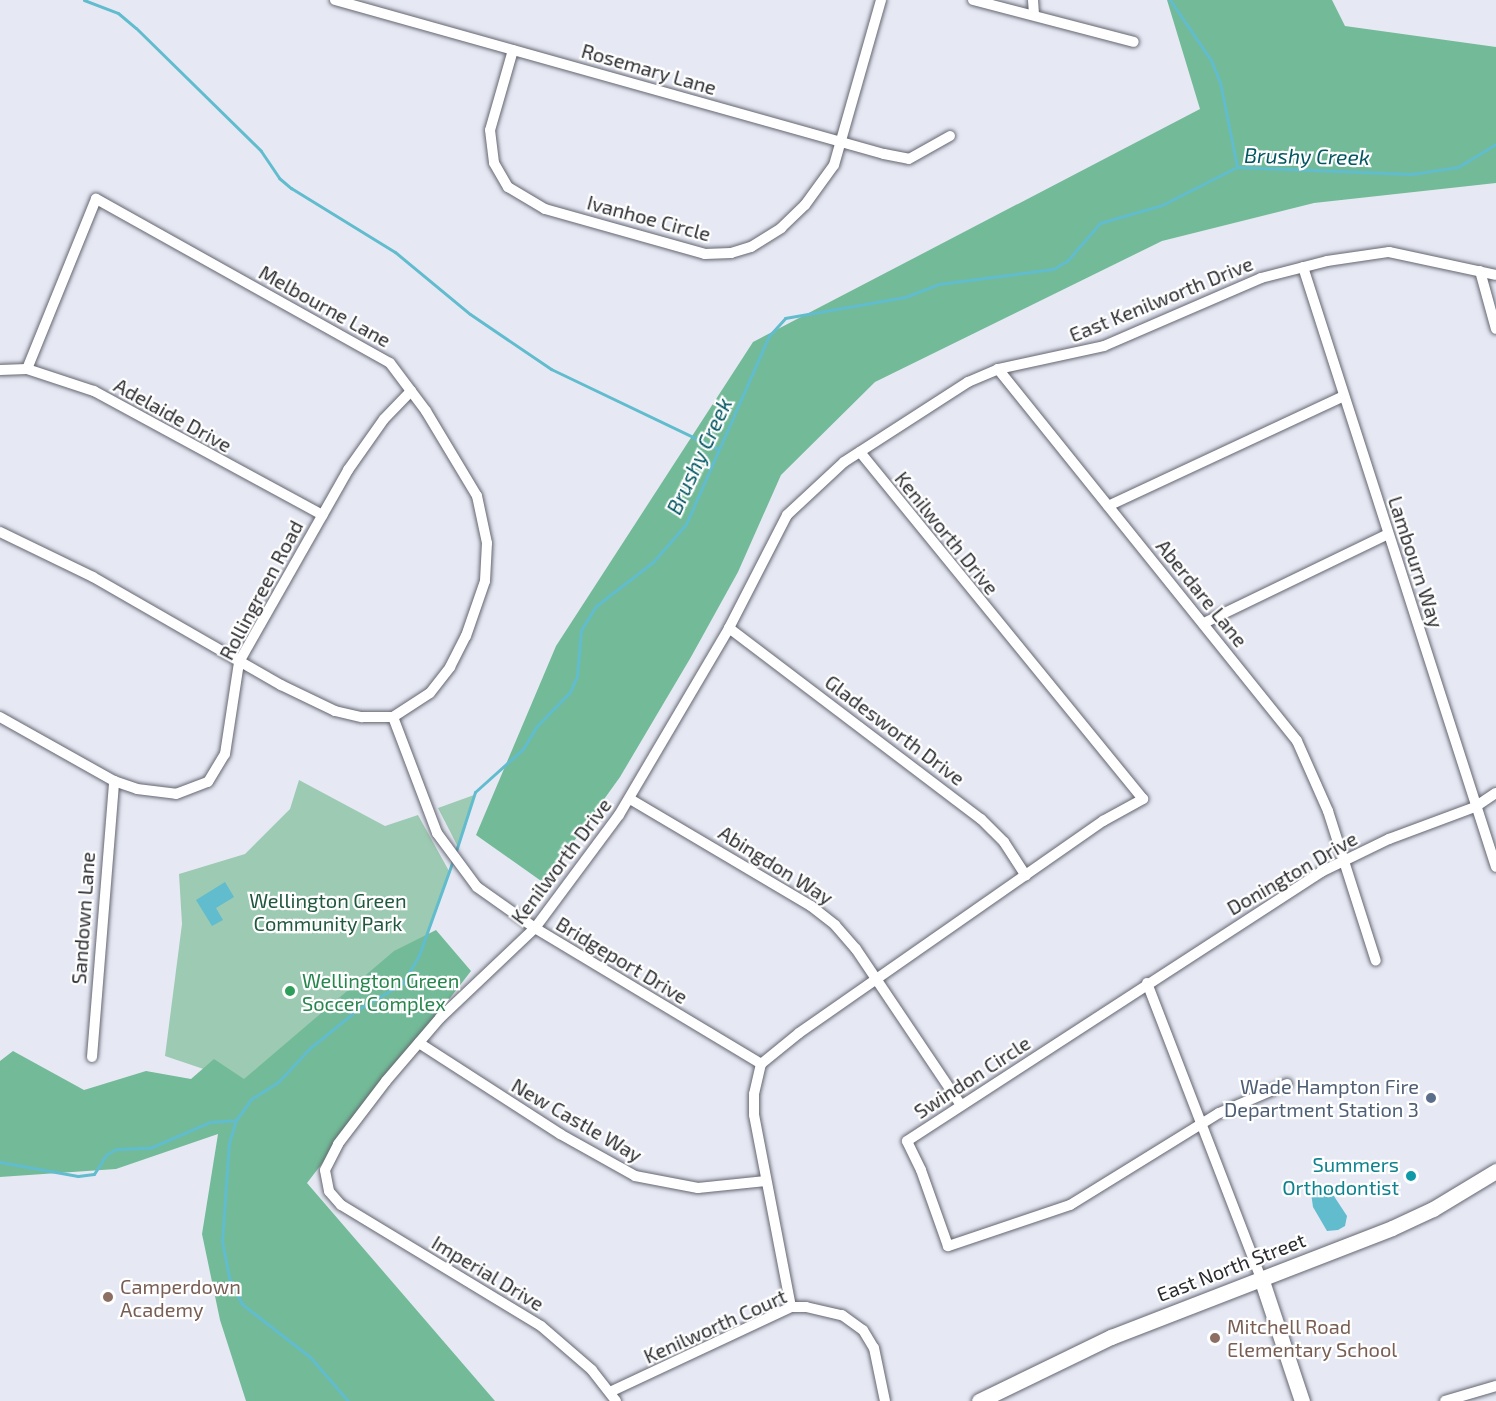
<!DOCTYPE html>
<html>
<head>
<meta charset="utf-8">
<style>
	body { margin:0 }
	#map { position:relative; width:1496px; height:1401px; overflow:hidden; background:#e6e9f4; font-family:"Exo 2",sans-serif }
	div>[style] { position:absolute }
	.green>* { inset:0; background:#9dcab2 }
	.forest>* { inset:0; background:#73bb98 }
	.water>* { inset:0; background:#61bcce }
	.stream>* { height:3px; margin:-1.5px; padding:0 1.5px; transform-origin:1.5px; border-radius:1.5px; background:#61bcce }
	.roads { filter:drop-shadow(0 0 2px #646670) drop-shadow(0 0 2px #646670) }
	.street>* { height:10px; margin:-5px; padding:0 5px; transform-origin:5px; border-radius:5px; background:#fff }
	.secondary>* { height:15px; margin:-7.5px; padding:0 7.5px; transform-origin:7.5px; border-radius:7.5px; background:#fff }
	.dots>* { width:16px; height:16px; translate:-50% -50%; box-sizing:border-box; border:3px solid #fff; border-radius:50% }
	span { translate:-50% -50%; white-space:nowrap; text-align:center; line-height:1.15; -webkit-text-stroke:4.5px #fff; paint-order:stroke }
	.street-label { font-size:20px; color:#2b2c30 }
	.park-label { font-size:20px; color:#20583f }
	.leisure-label { font-size:20px; color:#27864d }
	.left { translate:0 -50%; text-align:left }
	.service-label { font-size:20px; color:#4e5e75 }
	.right { translate:-100% -50%; text-align:right }
	.culture-label { font-size:20px; color:#0d838f }
	.education-label { font-size:20px; color:#785e54 }
	.water-label { font-size:21px; color:#015662; font-style:italic }
</style>
</head>
<body>
<div id="map">
	<div class="green">
		<div style="clip-path:polygon(299px 780px,385px 826px,418px 815px,449px 871px,419px 955px,266px 1090px,165px 1056px,182px 924px,179px 874px,245px 854px,290px 809px)"></div>
		<div style="clip-path:polygon(474px 795px,465px 829px,458px 847px,438px 808px)"></div>
	</div>
	<div class="forest">
		<div style="clip-path:polygon(1167px 0,1332px 0,1345px 26px,1496px 47px,1496px 183px,1314px 203px,1162px 241px,875px 382px,781px 475px,738px 572px,691px 657px,620px 777px,544px 883px,476px 835px,556px 646px,753px 342px,1200px 109px)"></div>
		<div style="clip-path:polygon(436px 930px,471px 971px,307px 1183px,495px 1401px,246px 1401px,220px 1320px,202px 1234px,218px 1134px,116px 1169px,0 1177px,0 1061px,13px 1051px,84px 1090px,146px 1071px,191px 1079px,214px 1059px,244px 1079px,394px 951px)"></div>
	</div>
	<div class="water">
		<div style="clip-path:polygon(225px 882px,234px 897px,216px 908px,223px 920px,212px 926px,196px 900px)"></div>
		<div style="clip-path:polygon(1326px 1184px,1347px 1216px,1345px 1226px,1338px 1230px,1327px 1231px,1313px 1207px,1311px 1193px)"></div>
	</div>
	<div class="stream">
		<div style="left:84px;top:0;width:36px;rotate:21deg"></div>
		<div style="left:118px;top:13px;width:23px;rotate:40deg"></div>
		<div style="left:136px;top:28px;width:175px;rotate:44.5deg"></div>
		<div style="left:261px;top:151px;width:32px;rotate:56deg"></div>
		<div style="left:279px;top:178px;width:16px;rotate:40deg"></div>
		<div style="left:291px;top:188px;width:122px;rotate:31.6deg"></div>
		<div style="left:395px;top:252px;width:97px;rotate:39.6deg"></div>
		<div style="left:470px;top:314px;width:98px;rotate:34.2deg"></div>
		<div style="left:551px;top:369px;width:185px;rotate:25.6deg"></div>
		<div style="left:1170px;top:0;width:73px;rotate:55.7deg"></div>
		<div style="left:1211px;top:60px;width:24px;rotate:68deg"></div>
		<div style="left:1220px;top:82px;width:87px;rotate:78.7deg"></div>
		<div style="left:455px;top:854px;width:65px;rotate:-72.1deg"></div>
		<div style="left:475px;top:792px;width:64px;rotate:-41.9deg"></div>
		<div style="left:523px;top:749px;width:26px;rotate:-59deg"></div>
		<div style="left:536px;top:727px;width:49px;rotate:-45.8deg"></div>
		<div style="left:570px;top:692px;width:17px;rotate:-66deg"></div>
		<div style="left:577px;top:676px;width:46px;rotate:-85deg"></div>
		<div style="left:581px;top:630px;width:28px;rotate:-58deg"></div>
		<div style="left:596px;top:606px;width:72px;rotate:-37.7deg"></div>
		<div style="left:653px;top:562px;width:50px;rotate:-49deg"></div>
		<div style="left:686px;top:524px;width:206px;rotate:-66.2deg"></div>
		<div style="left:769px;top:336px;width:24px;rotate:-48deg"></div>
		<div style="left:785px;top:318px;width:122px;rotate:-9.9deg"></div>
		<div style="left:905px;top:297px;width:36px;rotate:-21deg"></div>
		<div style="left:939px;top:284px;width:115px;rotate:-7.5deg"></div>
		<div style="left:1053px;top:269px;width:16px;rotate:-30deg"></div>
		<div style="left:1067px;top:261px;width:50px;rotate:-49deg"></div>
		<div style="left:1100px;top:223px;width:65px;rotate:-16.2deg"></div>
		<div style="left:1162px;top:205px;width:84px;rotate:-26.9deg"></div>
		<div style="left:1237px;top:167px;width:175px;rotate:2.3deg"></div>
		<div style="left:1412px;top:174px;width:47px;rotate:-8.7deg"></div>
		<div style="left:1458px;top:167px;width:44px;rotate:-31.2deg"></div>
		<div style="left:0;top:1162px;width:79px;rotate:10.2deg"></div>
		<div style="left:78px;top:1176px;width:16px;rotate:-7deg"></div>
		<div style="left:94px;top:1174px;width:22px;rotate:-58deg"></div>
		<div style="left:106px;top:1155px;width:12px;rotate:-31deg"></div>
		<div style="left:116px;top:1149px;width:34px;rotate:-2deg"></div>
		<div style="left:150px;top:1148px;width:65px;rotate:-23.4deg"></div>
		<div style="left:210px;top:1122px;width:26px;rotate:-4deg"></div>
		<div style="left:348px;top:1401px;width:58px;rotate:-130.8deg"></div>
		<div style="left:310px;top:1357px;width:86px;rotate:-142.1deg"></div>
		<div style="left:242px;top:1304px;width:30px;rotate:-116deg"></div>
		<div style="left:229px;top:1277px;width:36px;rotate:-101deg"></div>
		<div style="left:222px;top:1242px;width:99px;rotate:-86deg"></div>
		<div style="left:229px;top:1143px;width:24px;rotate:-73deg"></div>
		<div style="left:236px;top:1120px;width:26px;rotate:-54deg"></div>
		<div style="left:251px;top:1099px;width:32px;rotate:-32deg"></div>
		<div style="left:278px;top:1082px;width:47px;rotate:-46.7deg"></div>
		<div style="left:310px;top:1048px;width:60px;rotate:-39deg"></div>
		<div style="left:357px;top:1010px;width:53px;rotate:-30.4deg"></div>
		<div style="left:403px;top:983px;width:32px;rotate:-60deg"></div>
		<div style="left:419px;top:955px;width:101px;rotate:-70.3deg"></div>
	</div>
	<div class="roads">
		<div class="street">
			<div style="left:335px;top:0;width:570px;rotate:15.67deg"></div>
			<div style="left:884px;top:154px;width:25px;rotate:11deg"></div>
			<div style="left:909px;top:159px;width:47px;rotate:-29.3deg"></div>
			<div style="left:973px;top:0;width:166px;rotate:14.6deg"></div>
			<div style="left:1033px;top:0;width:14px;rotate:86deg"></div>
			<div style="left:513px;top:50px;width:83px;rotate:106deg"></div>
			<div style="left:490px;top:130px;width:33px;rotate:83deg"></div>
			<div style="left:494px;top:163px;width:28px;rotate:60deg"></div>
			<div style="left:508px;top:187px;width:43px;rotate:30.7deg"></div>
			<div style="left:545px;top:209px;width:166px;rotate:15.7deg"></div>
			<div style="left:705px;top:254px;width:26px;rotate:-2deg"></div>
			<div style="left:731px;top:253px;width:21px;rotate:-17deg"></div>
			<div style="left:751px;top:247px;width:36px;rotate:-32deg"></div>
			<div style="left:781px;top:228px;width:33px;rotate:-44deg"></div>
			<div style="left:805px;top:205px;width:49px;rotate:-54.1deg"></div>
			<div style="left:834px;top:165px;width:172px;rotate:-74.1deg"></div>
			<div style="left:1303px;top:267px;width:630px;rotate:72.17deg"></div>
			<div style="left:1480px;top:271px;width:60px;rotate:74.6deg"></div>
			<div style="left:998px;top:369px;width:477px;rotate:51.2deg"></div>
			<div style="left:1297px;top:741px;width:77px;rotate:66.1deg"></div>
			<div style="left:1328px;top:811px;width:157px;rotate:72.3deg"></div>
			<div style="left:0;top:370px;width:27px;rotate:-2deg"></div>
			<div style="left:27px;top:369px;width:71px;rotate:18.2deg"></div>
			<div style="left:94px;top:391px;width:260px;rotate:28.5deg"></div>
			<div style="left:1108px;top:506px;width:260px;rotate:-25deg"></div>
			<div style="left:0;top:532px;width:103px;rotate:25.8deg"></div>
			<div style="left:93px;top:577px;width:217px;rotate:29.9deg"></div>
			<div style="left:281px;top:685px;width:60px;rotate:25.7deg"></div>
			<div style="left:335px;top:711px;width:28px;rotate:13deg"></div>
			<div style="left:362px;top:717px;width:31px"></div>
			<div style="left:393px;top:717px;width:44px;rotate:-33deg"></div>
			<div style="left:430px;top:693px;width:33px;rotate:-52deg"></div>
			<div style="left:450px;top:667px;width:35px;rotate:-63deg"></div>
			<div style="left:466px;top:636px;width:58px;rotate:-70.9deg"></div>
			<div style="left:485px;top:581px;width:38px;rotate:-87deg"></div>
			<div style="left:487px;top:543px;width:48px;rotate:-102deg"></div>
			<div style="left:477px;top:496px;width:99px;rotate:-121deg"></div>
			<div style="left:426px;top:411px;width:60px;rotate:-126.9deg"></div>
			<div style="left:390px;top:363px;width:337px;rotate:-150.8deg"></div>
			<div style="left:96px;top:199px;width:183px;rotate:112.1deg"></div>
			<div style="left:1204px;top:623px;width:204px;rotate:-25.8deg"></div>
			<div style="left:729px;top:628px;width:316px;rotate:37.2deg"></div>
			<div style="left:981px;top:819px;width:33px;rotate:45deg"></div>
			<div style="left:1004px;top:842px;width:40px;rotate:57.1deg"></div>
			<div style="left:0;top:717px;width:131px;rotate:29.3deg"></div>
			<div style="left:114px;top:781px;width:24px;rotate:19deg"></div>
			<div style="left:137px;top:789px;width:39px;rotate:7deg"></div>
			<div style="left:176px;top:794px;width:34px;rotate:-21deg"></div>
			<div style="left:208px;top:782px;width:33px;rotate:-59deg"></div>
			<div style="left:225px;top:754px;width:93px;rotate:-81.3deg"></div>
			<div style="left:239px;top:662px;width:221px;rotate:-60.4deg"></div>
			<div style="left:348px;top:470px;width:62px;rotate:-54.8deg"></div>
			<div style="left:384px;top:419px;width:39px;rotate:-46deg"></div>
			<div style="left:393px;top:717px;width:124px;rotate:69.2deg"></div>
			<div style="left:437px;top:833px;width:67px;rotate:53.5deg"></div>
			<div style="left:477px;top:887px;width:71px;rotate:35.3deg"></div>
			<div style="left:535px;top:928px;width:264px;rotate:31deg"></div>
			<div style="left:630px;top:799px;width:210px;rotate:30.6deg"></div>
			<div style="left:811px;top:906px;width:31px;rotate:38deg"></div>
			<div style="left:835px;top:925px;width:32px;rotate:49deg"></div>
			<div style="left:856px;top:949px;width:188px;rotate:56.1deg"></div>
			<div style="left:1147px;top:983px;width:316px;rotate:68.9deg"></div>
			<div style="left:419px;top:1043px;width:168px;rotate:32.8deg"></div>
			<div style="left:560px;top:1134px;width:86px;rotate:29.2deg"></div>
			<div style="left:635px;top:1176px;width:64px;rotate:10.8deg"></div>
			<div style="left:698px;top:1188px;width:68px;rotate:-5.9deg"></div>
			<div style="left:92px;top:1057px;width:277px;rotate:-85.4deg"></div>
			<div style="left:1287px;top:1084px;width:74px;rotate:156.9deg"></div>
			<div style="left:1219px;top:1113px;width:175px;rotate:148.3deg"></div>
			<div style="left:1070px;top:1205px;width:129px;rotate:161.4deg"></div>
			<div style="left:948px;top:1246px;width:81px;rotate:-109.6deg"></div>
			<div style="left:921px;top:1170px;width:32px;rotate:-116deg"></div>
			<div style="left:907px;top:1141px;width:494px;rotate:-33deg"></div>
			<div style="left:1321px;top:872px;width:76px;rotate:-25.9deg"></div>
			<div style="left:1389px;top:839px;width:92px;rotate:-20.4deg"></div>
			<div style="left:1475px;top:807px;width:25px;rotate:-34deg"></div>
			<div style="left:791px;top:1307px;width:196px;rotate:-100.9deg"></div>
			<div style="left:754px;top:1115px;width:21px;rotate:-90deg"></div>
			<div style="left:754px;top:1094px;width:31px;rotate:-77deg"></div>
			<div style="left:761px;top:1064px;width:49px;rotate:-39.2deg"></div>
			<div style="left:799px;top:1033px;width:371px;rotate:-34.9deg"></div>
			<div style="left:1103px;top:821px;width:46px;rotate:-28.8deg"></div>
			<div style="left:1143px;top:799px;width:448px;rotate:-129.2deg"></div>
			<div style="left:612px;top:1391px;width:198px;rotate:-25.1deg"></div>
			<div style="left:791px;top:1307px;width:15px"></div>
			<div style="left:806px;top:1307px;width:37px;rotate:13deg"></div>
			<div style="left:842px;top:1315px;width:26px;rotate:36deg"></div>
			<div style="left:863px;top:1330px;width:21px;rotate:59deg"></div>
			<div style="left:874px;top:1348px;width:54px;rotate:78.3deg"></div>
			<div style="left:616px;top:1401px;width:39px;rotate:-128deg"></div>
			<div style="left:592px;top:1370px;width:67px;rotate:-139.2deg"></div>
			<div style="left:541px;top:1326px;width:234px;rotate:-148.8deg"></div>
			<div style="left:341px;top:1205px;width:18px;rotate:-131deg"></div>
			<div style="left:329px;top:1191px;width:21px;rotate:-101deg"></div>
			<div style="left:325px;top:1170px;width:29px;rotate:-63deg"></div>
			<div style="left:338px;top:1144px;width:79px;rotate:-52.7deg"></div>
			<div style="left:386px;top:1081px;width:83px;rotate:-49.4deg"></div>
			<div style="left:440px;top:1018px;width:131px;rotate:-43.5deg"></div>
			<div style="left:535px;top:928px;width:141px;rotate:-53.4deg"></div>
			<div style="left:619px;top:815px;width:217px;rotate:-59.5deg"></div>
			<div style="left:729px;top:628px;width:127px;rotate:-62.8deg"></div>
			<div style="left:787px;top:515px;width:78px;rotate:-42.9deg"></div>
			<div style="left:844px;top:462px;width:148px;rotate:-32.8deg"></div>
			<div style="left:968px;top:382px;width:33px;rotate:-23deg"></div>
			<div style="left:998px;top:369px;width:108px;rotate:-12.2deg"></div>
			<div style="left:1104px;top:346px;width:171px;rotate:-23.4deg"></div>
			<div style="left:1261px;top:278px;width:68px;rotate:-14.4deg"></div>
			<div style="left:1327px;top:261px;width:63px;rotate:-8.3deg"></div>
			<div style="left:1389px;top:252px;width:109px;rotate:12.1deg"></div>
			<div style="left:1445px;top:1401px;width:53px;rotate:-16.4deg"></div>
		</div>
		<div class="secondary">
			<div style="left:1261px;top:1278px;width:130px;rotate:71.6deg"></div>
			<div style="left:979px;top:1401px;width:147px;rotate:-25.9deg"></div>
			<div style="left:1111px;top:1337px;width:301px;rotate:-21.2deg"></div>
			<div style="left:1392px;top:1228px;width:45px;rotate:-24.9deg"></div>
			<div style="left:1433px;top:1209px;width:74px;rotate:-31.1deg"></div>
		</div>
	</div>
	<div class="dots">
		<div style="left:290px;top:991px;background:#2e9e5b"></div>
		<div style="left:1431px;top:1098px;background:#5c6f8a"></div>
		<div style="left:1411px;top:1176px;background:#0f9aa8"></div>
		<div style="left:108px;top:1297px;background:#8d6e63"></div>
		<div style="left:1215px;top:1338px;background:#8d6e63"></div>
	</div>
	<div class="street-label">
		<span style="left:649px;top:69px;rotate:16deg">Rosemary Lane</span>
		<span style="left:649px;top:218px;rotate:15deg">Ivanhoe Circle</span>
		<span style="left:1161px;top:299px;rotate:-22deg">East Kenilworth Drive</span>
		<span style="left:325px;top:306px;rotate:29deg">Melbourne Lane</span>
		<span style="left:173px;top:415px;rotate:29deg">Adelaide Drive</span>
		<span style="left:947px;top:533px;rotate:51deg">Kenilworth Drive</span>
		<span style="left:1416px;top:562px;rotate:72deg">Lambourn Way</span>
		<span style="left:261px;top:590px;rotate:-62deg">Rollingreen Road</span>
		<span style="left:1202px;top:593px;rotate:51deg">Aberdare Lane</span>
		<span style="left:895px;top:730px;rotate:37deg">Gladesworth Drive</span>
		<span style="left:561px;top:861px;rotate:-53deg">Kenilworth Drive</span>
		<span style="left:776px;top:865px;rotate:32deg">Abingdon Way</span>
		<span style="left:1292px;top:873px;rotate:-30deg">Donington Drive</span>
		<span style="left:83px;top:918px;rotate:-86deg">Sandown Lane</span>
		<span style="left:622px;top:960px;rotate:31deg">Bridgeport Drive</span>
		<span style="left:972px;top:1077px;rotate:-33deg">Swindon Circle</span>
		<span style="left:577px;top:1120px;rotate:30deg">New Castle Way</span>
		<span style="left:1231px;top:1267px;rotate:-21deg">East North Street</span>
		<span style="left:488px;top:1273px;rotate:31deg">Imperial Drive</span>
		<span style="left:715px;top:1326px;rotate:-24deg">Kenilworth Court</span>
	</div>
	<div class="park-label">
		<span style="left:328px;top:912px">Wellington Green<br>Community Park</span>
	</div>
	<div class="leisure-label">
		<span class="left" style="left:302px;top:992px">Wellington Green<br>Soccer Complex</span>
	</div>
	<div class="service-label">
		<span class="right" style="left:1419px;top:1098px">Wade Hampton Fire<br>Department Station 3</span>
	</div>
	<div class="culture-label">
		<span class="right" style="left:1399px;top:1176px">Summers<br>Orthodontist</span>
	</div>
	<div class="education-label">
		<span class="left" style="left:120px;top:1298px">Camperdown<br>Academy</span>
		<span class="left" style="left:1227px;top:1338px">Mitchell Road<br>Elementary School</span>
	</div>
	<div class="water-label">
		<span style="left:1307px;top:156px;rotate:1deg">Brushy Creek</span>
		<span style="left:699px;top:456px;rotate:-65deg">Brushy Creek</span>
	</div>
</div>
</body>
</html>
